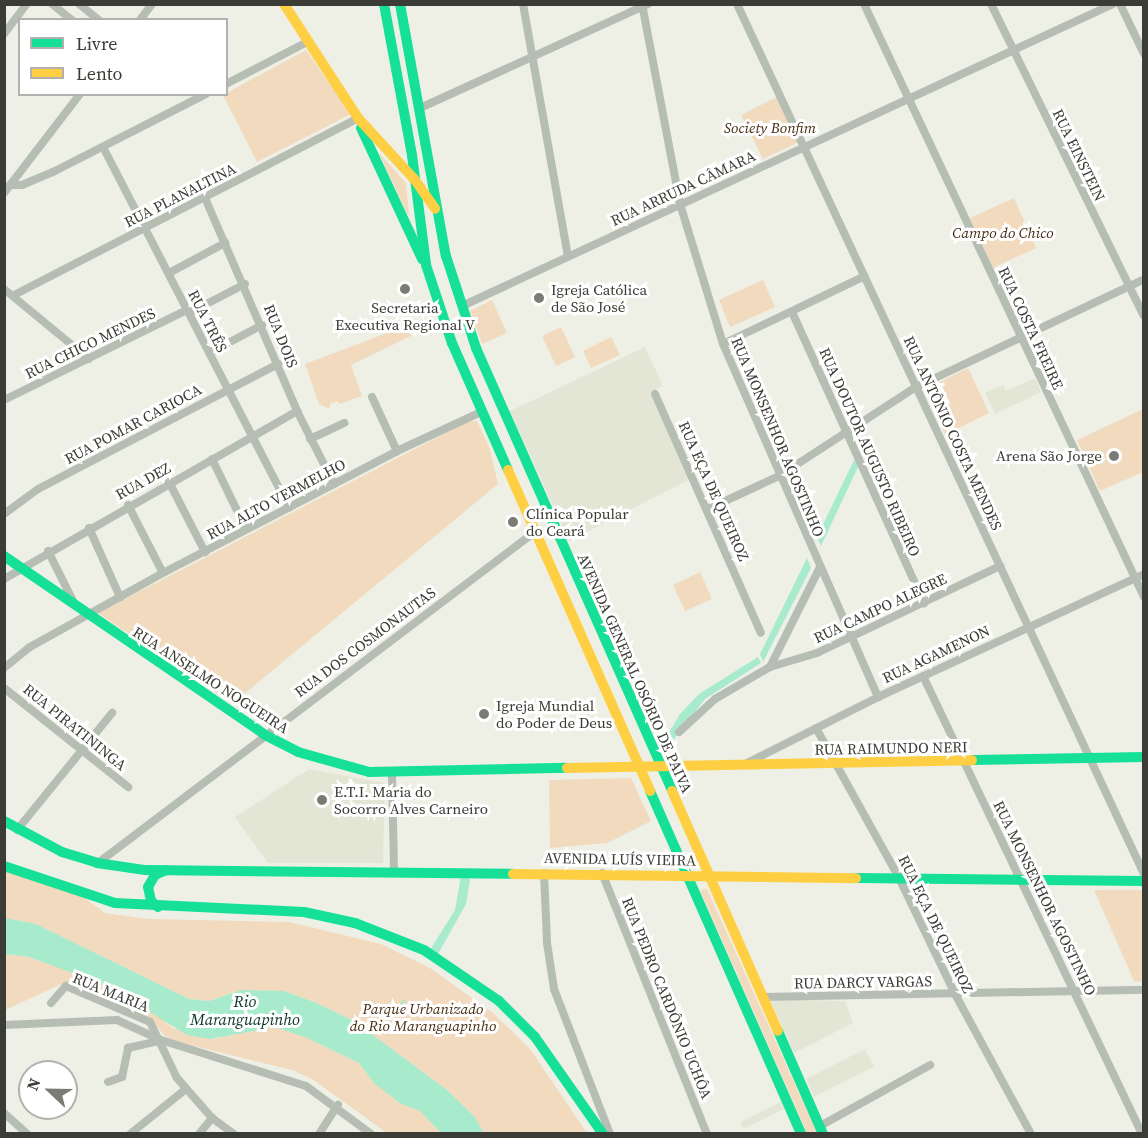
<!DOCTYPE html>
<html>
<head>
<meta charset="utf-8">
<style>
	body { margin:0 }
	#map { position:relative; width:1148px; height:1138px; overflow:hidden; background:#eef0e6; font-family:"Source Serif 4",serif }
	div>[style] { position:absolute }
	.built>* { inset:0; background:#e3e6d5 }
	.green>* { inset:0; background:#f1dabe }
	.water>* { inset:0; background:#a7eacc }
	.stream>* { height:2px; margin:-1px; padding:0 1px; transform-origin:1px; border-radius:1px; background:#a7eacc }
	.street>* { height:8px; margin:-4px; padding:0 4px; transform-origin:4px; border-radius:4px; background:#b6beb3 }
	.fast>* { height:10px; margin:-5px; padding:0 5px; transform-origin:5px; border-radius:5px; background:#16e098 }
	.slow>* { height:10px; margin:-5px; padding:0 5px; transform-origin:5px; border-radius:5px; background:#ffcf43 }
	.dots>* { width:16px; height:16px; translate:-50% -50%; box-sizing:border-box; border:3px solid #fff; border-radius:50% }
	span { translate:-50% -50%; white-space:nowrap; text-align:center; line-height:1.15; -webkit-text-stroke:6px #fff; paint-order:stroke }
	.park-label { font-size:15px; color:#462d12; font-style:italic }
	.street-label { font-size:15px; color:#3b3c36 }
	.poi-label { font-size:15px; color:#3b3c36 }
	.left { translate:0 -50%; text-align:left }
	.right { translate:-100% -50%; text-align:right }
	.water-label { font-size:16px; color:#063324; font-style:italic }
	.frame { position:absolute; inset:0; border:6px solid #3b3c36; pointer-events:none }
	.legend { position:absolute; left:18px; top:18px; width:210px; height:78px; box-sizing:border-box; background:#fff; border:2px solid #b1b1af; margin:0; padding:8px 10px; list-style:none; font-size:18px; color:#3b3c36 }
	.legend li { display:flex; align-items:center; gap:12px; height:30px }
	.legend b { width:30px; border:2px solid #b1b1af }
	.north { position:absolute; left:18px; top:1060px; width:60px; height:60px; box-sizing:border-box; background:#fff; border:2px solid #b1b1af; border-radius:50%; rotate:292deg; font-size:16px; font-weight:700; line-height:24px; text-align:center; color:#3b3c36 }
	.north::after { content:''; display:block; margin:auto; width:21px; height:27px; background:#7a7b74; clip-path:polygon(50% 0,100% 100%,50% 72%,0 100%) }
</style>
</head>
<body>
<div id="map">
	<div class="built">
		<div style="clip-path:polygon(645px 347px,663px 386px,650px 392px,690px 479px,569px 541px,510px 411px)"></div>
		<div style="clip-path:polygon(1035px 378px,1041px 392px,995px 414px,985px 393px,1003px 385px,1006px 391px)"></div>
		<div style="clip-path:polygon(309px 769px,385px 783px,383px 863px,268px 863px,235px 817px)"></div>
		<div style="clip-path:polygon(770px 999px,845px 1001px,853px 1023px,794px 1053px)"></div>
		<div style="clip-path:polygon(865px 1049px,874px 1067px,814px 1097px,806px 1079px)"></div>
		<div style="clip-path:polygon(781px 1102px,784px 1109px,743px 1129px,740px 1122px)"></div>
	</div>
	<div class="green">
		<div style="clip-path:polygon(306px 50px,351px 114px,257px 162px,223px 95px)"></div>
		<div style="clip-path:polygon(777px 97px,799px 142px,763px 159px,741px 115px)"></div>
		<div style="clip-path:polygon(379px 153px,406px 183px,409px 215px,407px 214px)"></div>
		<div style="clip-path:polygon(1014px 198px,1036px 248px,993px 268px,970px 218px)"></div>
		<div style="clip-path:polygon(763px 280px,775px 307px,730px 327px,719px 300px)"></div>
		<div style="clip-path:polygon(492px 300px,507px 333px,482px 344px,470px 311px)"></div>
		<div style="clip-path:polygon(408px 325px,411px 336px,351px 365px,362px 396px,340px 404px,337px 401px,330px 404px,330px 409px,319px 404px,305px 364px)"></div>
		<div style="clip-path:polygon(561px 327px,575px 357px,556px 366px,542px 336px)"></div>
		<div style="clip-path:polygon(611px 337px,620px 355px,591px 368px,583px 351px)"></div>
		<div style="clip-path:polygon(968px 368px,989px 413px,945px 435px,924px 390px)"></div>
		<div style="clip-path:polygon(1143px 409px,1143px 472px,1100px 491px,1077px 440px)"></div>
		<div style="clip-path:polygon(477px 421px,490px 449px,498px 484px,232px 704px,98px 613px,467px 422px)"></div>
		<div style="clip-path:polygon(700px 572px,712px 599px,685px 611px,673px 585px)"></div>
		<div style="clip-path:polygon(631px 778px,651px 821px,607px 843px,550px 848px,549px 780px)"></div>
		<div style="clip-path:polygon(4px 870px,80px 895px,105px 913px,149px 919px,289px 922px,381px 944px,430px 968px,493px 1013px,530px 1049px,587px 1133px,484px 1133px,474px 1116px,447px 1090px,354px 1021px,314px 1002px,284px 991px,241px 990px,209px 1001px,189px 999px,36px 924px,5px 918px)"></div>
		<div style="clip-path:polygon(707px 889px,817px 1133px,807px 1133px,700px 890px)"></div>
		<div style="clip-path:polygon(1094px 890px,1143px 890px,1143px 982px,1134px 981px)"></div>
		<div style="clip-path:polygon(4px 954px,29px 957px,108px 986px,150px 1009px,173px 1028px,211px 1039px,275px 1027px,307px 1038px,359px 1063px,374px 1083px,401px 1104px,420px 1111px,441px 1133px,387px 1133px,312px 1079px,292px 1070px,178px 1042px,166px 1037px,151px 1020px,64px 983px,5px 1010px)"></div>
	</div>
	<div class="water">
		<div style="clip-path:polygon(855px 458px,858px 467px,821px 546px,817px 537px)"></div>
		<div style="clip-path:polygon(807px 558px,811px 568px,763px 662px,760px 654px)"></div>
		<div style="clip-path:polygon(758px 657px,761px 663px,705px 699px,668px 747px,663px 743px,680px 714px,699px 694px)"></div>
		<div style="clip-path:polygon(461px 876px,470px 879px,466px 904px,438px 954px,430px 950px,455px 910px)"></div>
		<div style="clip-path:polygon(5px 918px,36px 924px,189px 999px,209px 1001px,241px 990px,284px 991px,314px 1002px,354px 1021px,447px 1090px,474px 1116px,484px 1133px,441px 1133px,420px 1111px,401px 1104px,374px 1083px,359px 1063px,307px 1038px,275px 1027px,210px 1039px,187px 1035px,108px 986px,29px 957px,5px 954px)"></div>
	</div>
	<div class="stream">
		<div style="left:369px;top:1036px;width:51px;rotate:-45deg"></div>
	</div>
	<div class="street">
		<div style="left:52px;top:4px;width:26px;rotate:39deg"></div>
		<div style="left:79px;top:4px;width:26px;rotate:39deg"></div>
		<div style="left:523px;top:4px;width:256px;rotate:79.9deg"></div>
		<div style="left:642px;top:4px;width:204px;rotate:79.2deg"></div>
		<div style="left:680px;top:204px;width:146px;rotate:72.9deg"></div>
		<div style="left:723px;top:344px;width:386px;rotate:66.3deg"></div>
		<div style="left:737px;top:4px;width:960px;rotate:64.93deg"></div>
		<div style="left:864px;top:4px;width:656px;rotate:64.72deg"></div>
		<div style="left:991px;top:4px;width:347px;rotate:63.9deg"></div>
		<div style="left:1120px;top:4px;width:55px;rotate:64.4deg"></div>
		<div style="left:140px;top:20px;width:20px;rotate:-53deg"></div>
		<div style="left:4px;top:34px;width:38px;rotate:-53deg"></div>
		<div style="left:226px;top:84px;width:93px;rotate:-27.4deg"></div>
		<div style="left:420px;top:108px;width:251px;rotate:-24.5deg"></div>
		<div style="left:103px;top:147px;width:406px;rotate:62.7deg"></div>
		<div style="left:10px;top:185px;width:12px"></div>
		<div style="left:22px;top:185px;width:34px;rotate:-23deg"></div>
		<div style="left:53px;top:172px;width:172px;rotate:-27deg"></div>
		<div style="left:4px;top:193px;width:125px;rotate:-52.5deg"></div>
		<div style="left:205px;top:198px;width:232px;rotate:66.6deg"></div>
		<div style="left:297px;top:411px;width:82px;rotate:63.1deg"></div>
		<div style="left:169px;top:273px;width:64px;rotate:-28.2deg"></div>
		<div style="left:4px;top:289px;width:110px;rotate:39.5deg"></div>
		<div style="left:14px;top:295px;width:387px;rotate:-27.2deg"></div>
		<div style="left:462px;top:306px;width:718px;rotate:-24.89deg"></div>
		<div style="left:792px;top:312px;width:320px;rotate:65.6deg"></div>
		<div style="left:189px;top:313px;width:63px;rotate:-27.4deg"></div>
		<div style="left:723px;top:344px;width:157px;rotate:-25.6deg"></div>
		<div style="left:209px;top:353px;width:60px;rotate:-27.8deg"></div>
		<div style="left:655px;top:394px;width:261px;rotate:66.1deg"></div>
		<div style="left:372px;top:397px;width:60px;rotate:65.2deg"></div>
		<div style="left:4px;top:400px;width:204px;rotate:-26.2deg"></div>
		<div style="left:310px;top:439px;width:38px;rotate:-25deg"></div>
		<div style="left:212px;top:459px;width:78px;rotate:64.1deg"></div>
		<div style="left:169px;top:482px;width:79px;rotate:62.8deg"></div>
		<div style="left:128px;top:505px;width:76px;rotate:62.8deg"></div>
		<div style="left:708px;top:509px;width:78px;rotate:-24.9deg"></div>
		<div style="left:779px;top:476px;width:163px;rotate:-33deg"></div>
		<div style="left:916px;top:387px;width:252px;rotate:-25.3deg"></div>
		<div style="left:4px;top:514px;width:42px;rotate:-36.3deg"></div>
		<div style="left:38px;top:489px;width:271px;rotate:-27.5deg"></div>
		<div style="left:89px;top:528px;width:76px;rotate:65.8deg"></div>
		<div style="left:48px;top:551px;width:58px;rotate:63.4deg"></div>
		<div style="left:4px;top:579px;width:338px;rotate:-29.8deg"></div>
		<div style="left:770px;top:667px;width:49px;rotate:-16.6deg"></div>
		<div style="left:817px;top:653px;width:203px;rotate:-25.4deg"></div>
		<div style="left:4px;top:668px;width:33px;rotate:-39deg"></div>
		<div style="left:30px;top:647px;width:152px;rotate:-29.1deg"></div>
		<div style="left:163px;top:573px;width:264px;rotate:-27.5deg"></div>
		<div style="left:397px;top:451px;width:93px;rotate:-24.9deg"></div>
		<div style="left:923px;top:676px;width:508px;rotate:64.44deg"></div>
		<div style="left:4px;top:688px;width:159px;rotate:38.6deg"></div>
		<div style="left:816px;top:728px;width:171px;rotate:61deg"></div>
		<div style="left:899px;top:878px;width:129px;rotate:64.2deg"></div>
		<div style="left:955px;top:994px;width:159px;rotate:61.5deg"></div>
		<div style="left:679px;top:732px;width:49px;rotate:-42.5deg"></div>
		<div style="left:715px;top:699px;width:64px;rotate:-30.2deg"></div>
		<div style="left:770px;top:667px;width:112px;rotate:-63.4deg"></div>
		<div style="left:747px;top:763px;width:147px;rotate:-26.7deg"></div>
		<div style="left:878px;top:697px;width:293px;rotate:-24.8deg"></div>
		<div style="left:392px;top:774px;width:98px;rotate:88.8deg"></div>
		<div style="left:17px;top:830px;width:151px;rotate:-50.9deg"></div>
		<div style="left:98px;top:863px;width:550px;rotate:-37.16deg"></div>
		<div style="left:544px;top:873px;width:70px;rotate:87.5deg"></div>
		<div style="left:547px;top:943px;width:47px;rotate:81.3deg"></div>
		<div style="left:554px;top:989px;width:155px;rotate:68.9deg"></div>
		<div style="left:602px;top:873px;width:281px;rotate:68.1deg"></div>
		<div style="left:763px;top:997px;width:381px;rotate:-1.1deg"></div>
		<div style="left:51px;top:1003px;width:23px;rotate:-49deg"></div>
		<div style="left:66px;top:986px;width:91px;rotate:23.2deg"></div>
		<div style="left:150px;top:1022px;width:62px;rotate:64.3deg"></div>
		<div style="left:177px;top:1078px;width:53px;rotate:48.8deg"></div>
		<div style="left:212px;top:1118px;width:27px;rotate:36deg"></div>
		<div style="left:4px;top:1025px;width:113px;rotate:-2.5deg"></div>
		<div style="left:117px;top:1020px;width:48px;rotate:24.4deg"></div>
		<div style="left:161px;top:1040px;width:152px;rotate:17.6deg"></div>
		<div style="left:306px;top:1086px;width:81px;rotate:36.4deg"></div>
		<div style="left:108px;top:1082px;width:15px;rotate:-20deg"></div>
		<div style="left:122px;top:1077px;width:30px;rotate:-78deg"></div>
		<div style="left:128px;top:1048px;width:32px;rotate:-13deg"></div>
		<div style="left:4px;top:1113px;width:31px;rotate:42deg"></div>
		<div style="left:820px;top:1126px;width:126px;rotate:-29deg"></div>
		<div style="left:130px;top:1134px;width:72px;rotate:-38.8deg"></div>
		<div style="left:199px;top:1134px;width:21px;rotate:-51deg"></div>
		<div style="left:319px;top:1134px;width:35px;rotate:-57deg"></div>
	</div>
	<div class="fast">
		<div style="left:384px;top:4px;width:154px;rotate:79.5deg"></div>
		<div style="left:412px;top:155px;width:111px;rotate:82.7deg"></div>
		<div style="left:426px;top:265px;width:82px;rotate:71.6deg"></div>
		<div style="left:452px;top:343px;width:139px;rotate:66.2deg"></div>
		<div style="left:400px;top:4px;width:256px;rotate:79.7deg"></div>
		<div style="left:446px;top:256px;width:97px;rotate:71.9deg"></div>
		<div style="left:476px;top:348px;width:484px;rotate:66.1deg"></div>
		<div style="left:361px;top:128px;width:145px;rotate:65deg"></div>
		<div style="left:4px;top:556px;width:316px;rotate:34.4deg"></div>
		<div style="left:265px;top:735px;width:37px;rotate:27deg"></div>
		<div style="left:298px;top:752px;width:74px;rotate:15.7deg"></div>
		<div style="left:369px;top:772px;width:198px;rotate:-1.2deg"></div>
		<div style="left:972px;top:760px;width:172px;rotate:-1deg"></div>
		<div style="left:650px;top:791px;width:375px;rotate:66.2deg"></div>
		<div style="left:4px;top:821px;width:66px;rotate:28.1deg"></div>
		<div style="left:62px;top:852px;width:37px;rotate:17deg"></div>
		<div style="left:97px;top:863px;width:49px;rotate:8.3deg"></div>
		<div style="left:145px;top:870px;width:368px;rotate:0.6deg"></div>
		<div style="left:4px;top:866px;width:117px;rotate:18.4deg"></div>
		<div style="left:115px;top:903px;width:189px;rotate:2.7deg"></div>
		<div style="left:304px;top:912px;width:52px;rotate:12.2deg"></div>
		<div style="left:355px;top:923px;width:74px;rotate:21.4deg"></div>
		<div style="left:424px;top:950px;width:91px;rotate:34.2deg"></div>
		<div style="left:499px;top:1001px;width:51px;rotate:45deg"></div>
		<div style="left:535px;top:1037px;width:118px;rotate:55deg"></div>
		<div style="left:856px;top:878px;width:288px;rotate:0.6deg"></div>
		<div style="left:158px;top:907px;width:9px;rotate:-139deg"></div>
		<div style="left:151px;top:901px;width:14px;rotate:-102deg"></div>
		<div style="left:148px;top:887px;width:14px;rotate:-60deg"></div>
		<div style="left:155px;top:875px;width:12px;rotate:-24deg"></div>
		<div style="left:778px;top:1031px;width:112px;rotate:66.4deg"></div>
	</div>
	<div class="slow">
		<div style="left:284px;top:4px;width:136px;rotate:57deg"></div>
		<div style="left:358px;top:118px;width:84px;rotate:47.4deg"></div>
		<div style="left:415px;top:180px;width:35px;rotate:55deg"></div>
		<div style="left:508px;top:470px;width:351px;rotate:66.1deg"></div>
		<div style="left:567px;top:768px;width:405px;rotate:-1.1deg"></div>
		<div style="left:672px;top:791px;width:262px;rotate:66.2deg"></div>
		<div style="left:513px;top:874px;width:343px;rotate:0.7deg"></div>
	</div>
	<div class="dots">
		<div style="left:405px;top:289px;background:#7a7b74"></div>
		<div style="left:539px;top:298px;background:#7a7b74"></div>
		<div style="left:1114px;top:456px;background:#7a7b74"></div>
		<div style="left:513px;top:522px;background:#7a7b74"></div>
		<div style="left:484px;top:714px;background:#7a7b74"></div>
		<div style="left:322px;top:800px;background:#7a7b74"></div>
	</div>
	<div class="park-label">
		<span style="left:770px;top:128px">Society Bonfim</span>
		<span style="left:1003px;top:233px">Campo do Chico</span>
		<span style="left:423px;top:1017px">Parque Urbanizado<br>do Rio Maranguapinho</span>
	</div>
	<div class="street-label">
		<span style="left:1079px;top:155px;rotate:64deg">RUA EINSTEIN</span>
		<span style="left:683px;top:188px;rotate:-25deg">RUA ARRUDA CÂMARA</span>
		<span style="left:180px;top:195px;rotate:-27deg">RUA PLANALTINA</span>
		<span style="left:208px;top:321px;rotate:63deg">RUA TRÊS</span>
		<span style="left:1031px;top:328px;rotate:65deg">RUA COSTA FREIRE</span>
		<span style="left:281px;top:336px;rotate:68deg">RUA DOIS</span>
		<span style="left:90px;top:343px;rotate:-26deg">RUA CHICO MENDES</span>
		<span style="left:133px;top:424px;rotate:-28deg">RUA POMAR CARIOCA</span>
		<span style="left:953px;top:433px;rotate:65deg">RUA ANTÔNIO COSTA MENDES</span>
		<span style="left:778px;top:437px;rotate:67deg">RUA MONSENHOR AGOSTINHO</span>
		<span style="left:870px;top:452px;rotate:66deg">RUA DOUTOR AUGUSTO RIBEIRO</span>
		<span style="left:143px;top:481px;rotate:-29deg">RUA DEZ</span>
		<span style="left:714px;top:491px;rotate:66deg">RUA EÇA DE QUEIROZ</span>
		<span style="left:276px;top:499px;rotate:-28deg">RUA ALTO VERMELHO</span>
		<span style="left:880px;top:608px;rotate:-25deg">RUA CAMPO ALEGRE</span>
		<span style="left:365px;top:642px;rotate:-37deg">RUA DOS COSMONAUTAS</span>
		<span style="left:936px;top:654px;rotate:-25deg">RUA AGAMENON</span>
		<span style="left:635px;top:673px;rotate:66deg">AVENIDA GENERAL OSÓRIO DE PAIVA</span>
		<span style="left:211px;top:680px;rotate:33deg">RUA ANSELMO NOGUEIRA</span>
		<span style="left:75px;top:727px;rotate:39deg">RUA PIRATININGA</span>
		<span style="left:891px;top:748px;rotate:-1deg">RUA RAIMUNDO NERI</span>
		<span style="left:620px;top:859px;rotate:1deg">AVENIDA LUÍS VIEIRA</span>
		<span style="left:1045px;top:898px;rotate:64deg">RUA MONSENHOR AGOSTINHO</span>
		<span style="left:936px;top:924px;rotate:64deg">RUA EÇA DE QUEIROZ</span>
		<span style="left:863px;top:982px;rotate:-1deg">RUA DARCY VARGAS</span>
		<span style="left:111px;top:992px;rotate:22deg">RUA MARIA</span>
		<span style="left:667px;top:998px;rotate:68deg">RUA PEDRO CARDÔNIO UCHÔA</span>
	</div>
	<div class="poi-label">
		<span class="left" style="left:551px;top:298px">Igreja Católica<br>de São José</span>
		<span style="left:405px;top:316px">Secretaria<br>Executiva Regional V</span>
		<span class="right" style="left:1102px;top:456px">Arena São Jorge</span>
		<span class="left" style="left:526px;top:522px">Clínica Popular<br>do Ceará</span>
		<span class="left" style="left:496px;top:714px">Igreja Mundial<br>do Poder de Deus</span>
		<span class="left" style="left:334px;top:800px">E.T.I. Maria do<br>Socorro Alves Carneiro</span>
	</div>
	<div class="water-label">
		<span style="left:245px;top:1010px">Rio<br>Maranguapinho</span>
	</div>
	<div class="frame"></div>
	<ul class="legend">
	<li><b style="height:8px;background:#16e098"></b>Livre</li>
	<li><b style="height:8px;background:#ffcf43"></b>Lento</li>
	</ul>
	<div class="north">N</div>
</div>
</body>
</html>
